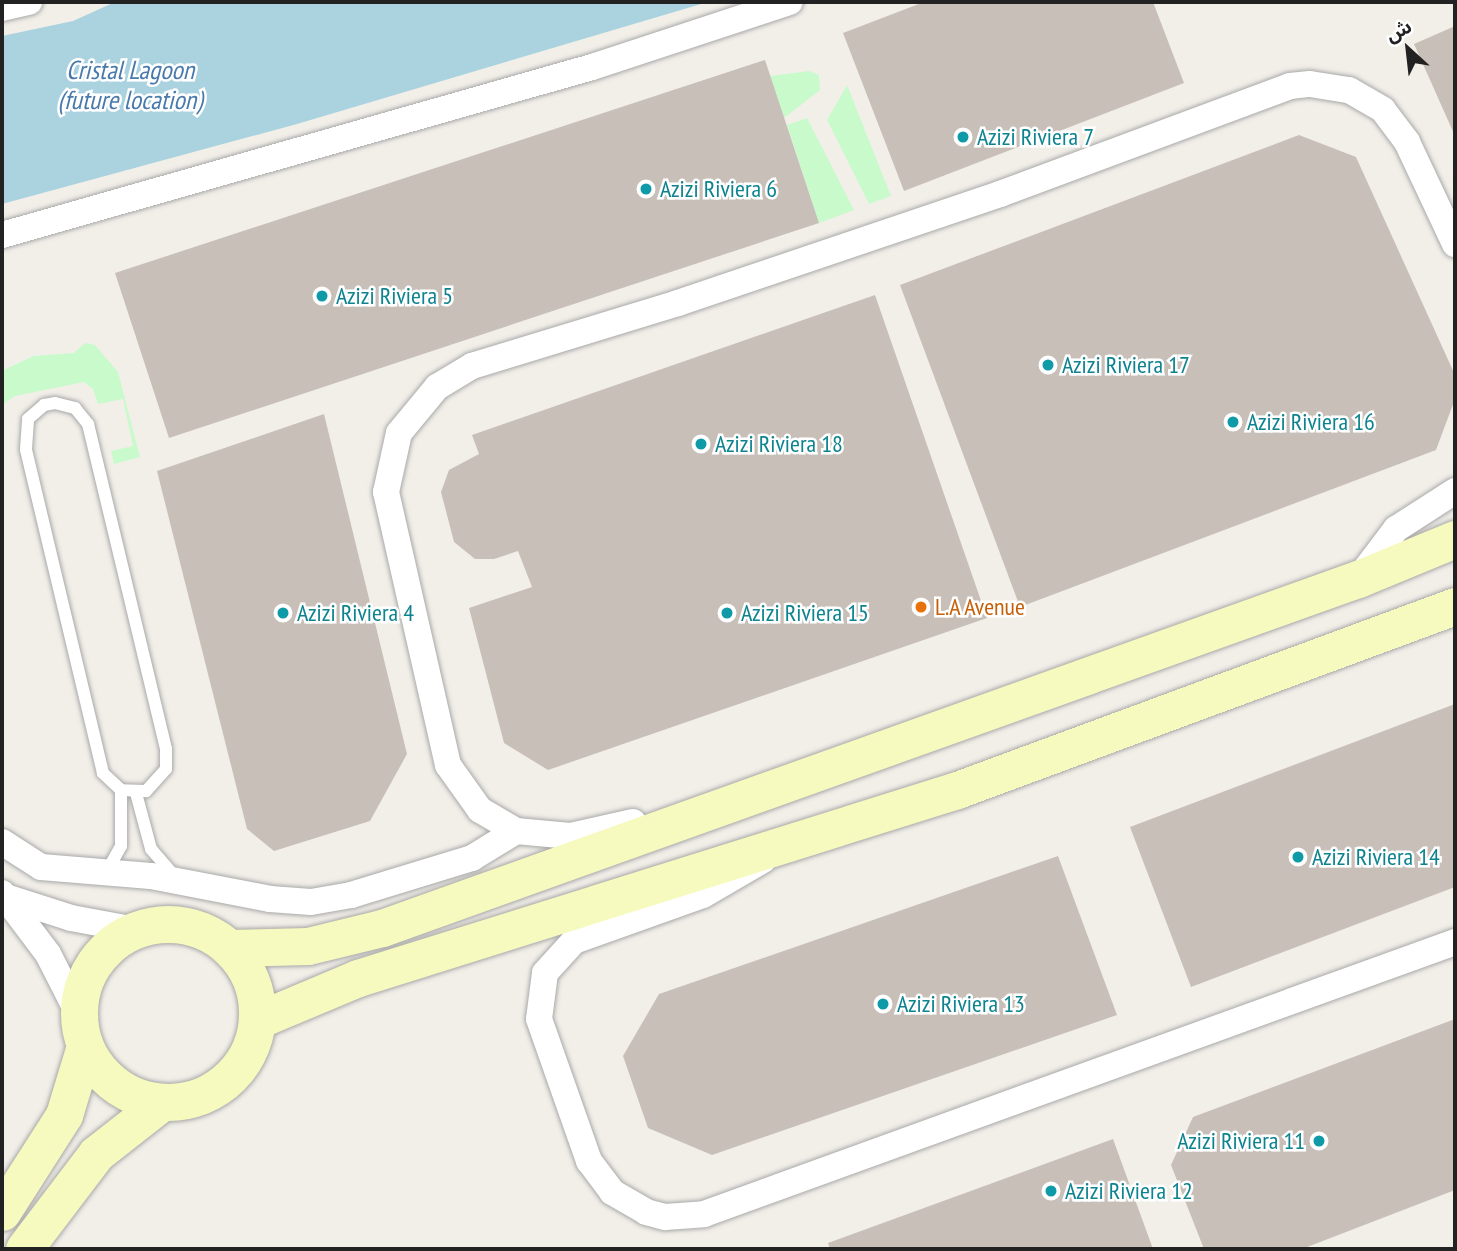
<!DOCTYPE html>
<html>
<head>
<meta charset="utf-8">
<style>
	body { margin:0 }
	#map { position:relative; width:1457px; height:1251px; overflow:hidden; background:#f2efe9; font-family:"PT Sans Narrow","Noto Sans Arabic",sans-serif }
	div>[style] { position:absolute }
	.park>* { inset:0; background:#c8facc }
	.water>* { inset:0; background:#aad3df }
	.building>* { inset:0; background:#c7bfb8 }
	.roads { filter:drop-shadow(0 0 2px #a9a9a9) drop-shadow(0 0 2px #a9a9a9) }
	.lane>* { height:12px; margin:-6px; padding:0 6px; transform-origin:6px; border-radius:6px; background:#fff }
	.street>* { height:26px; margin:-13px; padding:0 13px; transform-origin:13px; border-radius:13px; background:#fff }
	.secondary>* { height:37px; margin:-18.5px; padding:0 18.5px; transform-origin:18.5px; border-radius:18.5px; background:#f7fabf }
	.secondary>.ring { margin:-18.5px; padding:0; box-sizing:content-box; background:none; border:37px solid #f7fabf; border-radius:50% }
	.dots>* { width:19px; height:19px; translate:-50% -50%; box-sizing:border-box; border:4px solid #fff; border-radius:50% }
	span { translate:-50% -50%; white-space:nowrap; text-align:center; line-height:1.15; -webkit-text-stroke:5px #fff; paint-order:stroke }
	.culture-label { font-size:24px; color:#0d838f }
	.left { translate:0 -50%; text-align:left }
	.right { translate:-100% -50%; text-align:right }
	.food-label { font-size:24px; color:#c56008 }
	.water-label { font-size:26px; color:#4a7aab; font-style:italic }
	.frame { position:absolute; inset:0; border:4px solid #222; pointer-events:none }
	.north { position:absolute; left:1373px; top:14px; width:70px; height:70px; -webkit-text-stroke:5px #fff; paint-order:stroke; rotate:333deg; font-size:19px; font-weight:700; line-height:28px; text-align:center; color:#222 }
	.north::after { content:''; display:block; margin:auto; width:24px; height:32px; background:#222; clip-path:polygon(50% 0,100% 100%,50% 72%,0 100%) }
</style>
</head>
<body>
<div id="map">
	<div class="park">
		<div style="clip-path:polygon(809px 71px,819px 75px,820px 90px,784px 118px,770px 76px)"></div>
		<div style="clip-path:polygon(847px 85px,891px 196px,869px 204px,827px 120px)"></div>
		<div style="clip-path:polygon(807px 118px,854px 210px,819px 223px,787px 125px)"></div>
		<div style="clip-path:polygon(85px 343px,95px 345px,118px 372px,140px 457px,114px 464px,111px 451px,133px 446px,123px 399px,98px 404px,93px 389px,84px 382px,15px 396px,2px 405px,2px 371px,33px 356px,74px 353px)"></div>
	</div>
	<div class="water">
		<div style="clip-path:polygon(115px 2px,708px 2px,297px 124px,2px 204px,2px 36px,73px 21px)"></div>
	</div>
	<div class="building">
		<div style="clip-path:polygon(924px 2px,1153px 2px,1184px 83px,904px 191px,843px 33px)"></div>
		<div style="clip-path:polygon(1455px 26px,1455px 136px,1414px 44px)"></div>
		<div style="clip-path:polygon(765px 60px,819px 223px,169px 438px,115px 273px)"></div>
		<div style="clip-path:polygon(1299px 135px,1356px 157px,1455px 375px,1455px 399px,1436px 450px,1020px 607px,900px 285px)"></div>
		<div style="clip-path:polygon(875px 295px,987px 618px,548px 770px,504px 743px,469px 608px,532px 587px,518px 551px,494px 559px,475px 559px,454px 542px,441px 492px,449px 470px,479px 454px,472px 435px)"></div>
		<div style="clip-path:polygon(324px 414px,407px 754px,370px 821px,274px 851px,247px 829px,157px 471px)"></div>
		<div style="clip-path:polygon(1455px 704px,1455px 887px,1191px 987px,1130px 827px)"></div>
		<div style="clip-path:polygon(1058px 856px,1117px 1015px,712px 1155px,648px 1128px,623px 1056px,659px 994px)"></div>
		<div style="clip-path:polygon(1455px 1019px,1455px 1190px,1302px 1249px,1204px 1249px,1171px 1165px,1193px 1117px)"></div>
		<div style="clip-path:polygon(1113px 1139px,1153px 1249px,830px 1249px,828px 1243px)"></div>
	</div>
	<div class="roads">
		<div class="lane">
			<div style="left:55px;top:403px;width:21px;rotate:14deg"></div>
			<div style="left:75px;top:408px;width:21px;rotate:51deg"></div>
			<div style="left:88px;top:424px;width:334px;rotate:76.5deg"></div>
			<div style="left:166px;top:749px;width:20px;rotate:90deg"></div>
			<div style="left:166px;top:769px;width:30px;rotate:132deg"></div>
			<div style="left:146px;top:791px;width:25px;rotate:-178deg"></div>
			<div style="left:121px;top:790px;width:25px;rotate:-137deg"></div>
			<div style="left:103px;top:773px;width:333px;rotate:-103.4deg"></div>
			<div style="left:26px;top:449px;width:30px;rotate:-86deg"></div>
			<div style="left:28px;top:419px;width:21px;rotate:-41deg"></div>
			<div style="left:44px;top:405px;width:11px;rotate:-10deg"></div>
			<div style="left:136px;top:793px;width:58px;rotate:75deg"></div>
			<div style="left:151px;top:849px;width:33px;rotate:49deg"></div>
			<div style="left:106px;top:873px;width:31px;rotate:-61deg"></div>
			<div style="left:121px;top:846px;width:56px;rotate:-90deg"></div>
		</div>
		<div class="street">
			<div style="left:2px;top:8px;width:28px;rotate:-13deg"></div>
			<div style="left:2px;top:235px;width:613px;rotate:-15.89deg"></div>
			<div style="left:592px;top:67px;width:208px;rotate:-18.2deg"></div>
			<div style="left:1358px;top:579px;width:63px;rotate:-52.8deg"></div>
			<div style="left:1396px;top:529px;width:70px;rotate:-32.8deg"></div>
			<div style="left:633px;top:822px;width:65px;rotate:167.5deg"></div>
			<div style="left:570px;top:836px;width:54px;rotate:-174.7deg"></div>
			<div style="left:516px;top:831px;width:42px;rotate:-149.7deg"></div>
			<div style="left:480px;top:810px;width:55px;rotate:-125.4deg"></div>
			<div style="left:448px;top:765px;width:280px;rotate:-102.8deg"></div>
			<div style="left:386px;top:492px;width:60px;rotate:-77.6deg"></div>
			<div style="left:399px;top:433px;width:60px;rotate:-50.4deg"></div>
			<div style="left:437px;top:387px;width:41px;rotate:-31deg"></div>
			<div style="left:472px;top:366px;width:215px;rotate:-17deg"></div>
			<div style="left:678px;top:303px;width:340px;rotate:-18.7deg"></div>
			<div style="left:1000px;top:194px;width:309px;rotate:-20.4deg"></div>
			<div style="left:1290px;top:86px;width:20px;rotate:-6deg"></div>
			<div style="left:1310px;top:84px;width:39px;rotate:9deg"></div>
			<div style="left:1349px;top:90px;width:39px;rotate:30deg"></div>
			<div style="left:1383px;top:110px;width:40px;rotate:53deg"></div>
			<div style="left:1407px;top:142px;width:113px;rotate:64.8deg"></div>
			<div style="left:2px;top:842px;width:46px;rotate:32.7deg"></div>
			<div style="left:41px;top:867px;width:110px;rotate:4.7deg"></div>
			<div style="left:151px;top:876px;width:121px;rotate:10.9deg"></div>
			<div style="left:270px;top:899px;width:41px;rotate:4.2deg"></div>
			<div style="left:311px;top:902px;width:41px;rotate:-9.9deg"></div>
			<div style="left:351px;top:895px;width:127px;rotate:-17deg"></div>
			<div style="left:472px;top:858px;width:52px;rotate:-31.5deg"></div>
			<div style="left:763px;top:860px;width:69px;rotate:149.7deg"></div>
			<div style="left:703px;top:895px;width:137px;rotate:160.4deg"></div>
			<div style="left:574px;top:941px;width:43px;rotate:132.2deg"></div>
			<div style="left:545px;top:973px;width:46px;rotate:97.4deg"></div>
			<div style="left:539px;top:1019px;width:151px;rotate:70.6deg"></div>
			<div style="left:589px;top:1161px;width:39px;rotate:53deg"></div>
			<div style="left:612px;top:1192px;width:39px;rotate:30deg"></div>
			<div style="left:646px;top:1212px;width:20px;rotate:15deg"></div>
			<div style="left:665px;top:1217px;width:39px;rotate:-4deg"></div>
			<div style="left:704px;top:1214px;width:799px;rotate:-19.91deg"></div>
			<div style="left:2px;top:893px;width:76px;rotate:53deg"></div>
			<div style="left:48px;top:954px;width:68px;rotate:63.1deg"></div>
			<div style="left:9px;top:898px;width:65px;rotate:17.9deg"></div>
			<div style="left:71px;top:918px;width:66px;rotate:10.5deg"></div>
		</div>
		<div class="secondary">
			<div class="ring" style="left:79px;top:924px;width:141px;height:141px"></div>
			<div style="left:230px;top:948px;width:78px;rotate:-1.5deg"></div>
			<div style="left:308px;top:946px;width:76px;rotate:-13.7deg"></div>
			<div style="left:382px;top:928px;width:1037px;rotate:-19.68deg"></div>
			<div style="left:1358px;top:579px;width:105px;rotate:-22.4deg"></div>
			<div style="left:258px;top:1020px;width:108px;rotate:-22.8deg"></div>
			<div style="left:358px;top:978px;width:628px;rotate:-17.42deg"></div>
			<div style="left:957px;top:790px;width:531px;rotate:-20.28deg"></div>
			<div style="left:2px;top:1212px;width:115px;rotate:-57.4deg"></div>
			<div style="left:64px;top:1115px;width:72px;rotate:-73.1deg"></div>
			<div style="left:24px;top:1249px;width:119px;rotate:-52.8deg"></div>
			<div style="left:96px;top:1154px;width:83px;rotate:-38.1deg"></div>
		</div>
	</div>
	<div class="dots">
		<div style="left:963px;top:137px;background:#0f9aa8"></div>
		<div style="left:646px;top:189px;background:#0f9aa8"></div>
		<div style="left:322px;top:296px;background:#0f9aa8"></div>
		<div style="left:1048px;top:365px;background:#0f9aa8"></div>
		<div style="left:1233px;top:422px;background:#0f9aa8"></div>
		<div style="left:701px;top:444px;background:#0f9aa8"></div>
		<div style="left:921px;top:607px;background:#e8710a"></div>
		<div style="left:283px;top:613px;background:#0f9aa8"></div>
		<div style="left:727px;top:613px;background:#0f9aa8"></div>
		<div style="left:1298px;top:857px;background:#0f9aa8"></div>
		<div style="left:883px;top:1004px;background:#0f9aa8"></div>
		<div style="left:1319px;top:1141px;background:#0f9aa8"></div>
		<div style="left:1051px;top:1191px;background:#0f9aa8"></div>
	</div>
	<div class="culture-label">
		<span class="left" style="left:977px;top:137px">Azizi Riviera 7</span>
		<span class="left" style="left:660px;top:189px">Azizi Riviera 6</span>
		<span class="left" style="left:336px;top:296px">Azizi Riviera 5</span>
		<span class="left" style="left:1062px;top:365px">Azizi Riviera 17</span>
		<span class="left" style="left:1247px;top:422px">Azizi Riviera 16</span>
		<span class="left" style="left:715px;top:444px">Azizi Riviera 18</span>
		<span class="left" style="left:297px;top:613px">Azizi Riviera 4</span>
		<span class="left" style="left:741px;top:613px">Azizi Riviera 15</span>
		<span class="left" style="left:1312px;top:857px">Azizi Riviera 14</span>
		<span class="left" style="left:897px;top:1004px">Azizi Riviera 13</span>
		<span class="right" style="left:1305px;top:1141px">Azizi Riviera 11</span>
		<span class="left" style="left:1065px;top:1191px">Azizi Riviera 12</span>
	</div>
	<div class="food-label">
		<span class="left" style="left:935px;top:607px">L.A Avenue</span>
	</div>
	<div class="water-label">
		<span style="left:130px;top:85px">Cristal Lagoon<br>(future location)</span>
	</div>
	<div class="frame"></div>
	<div class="north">ش</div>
</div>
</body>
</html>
